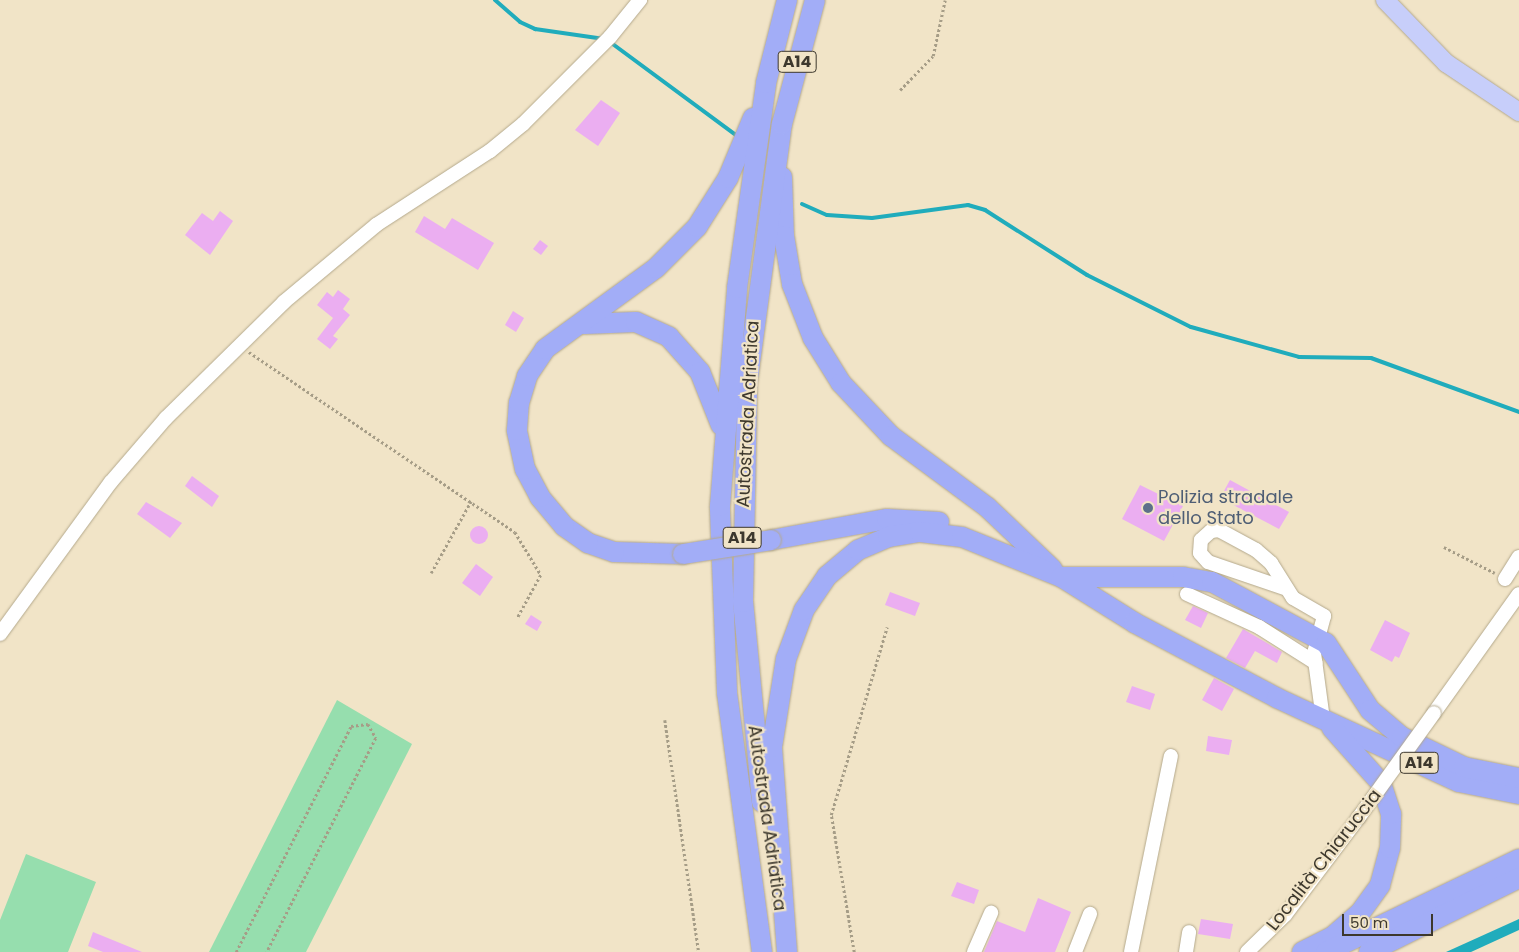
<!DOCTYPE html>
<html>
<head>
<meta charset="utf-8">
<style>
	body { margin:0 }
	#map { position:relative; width:1519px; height:952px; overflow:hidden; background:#f1e4c7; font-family:Poppins,sans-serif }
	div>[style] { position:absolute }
	.green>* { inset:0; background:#96deae }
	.water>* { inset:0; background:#20acbc }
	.stream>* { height:4px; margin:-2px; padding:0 2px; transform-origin:2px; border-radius:2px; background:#20acbc }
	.building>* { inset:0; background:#ebaef1 }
	.round { border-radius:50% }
	.path>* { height:2.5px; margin-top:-1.25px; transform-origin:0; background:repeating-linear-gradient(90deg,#a69d87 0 2.5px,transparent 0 5px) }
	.roads { filter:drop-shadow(0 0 1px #b4a98d) drop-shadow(0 0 1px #b4a98d) }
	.minor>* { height:14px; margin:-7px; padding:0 7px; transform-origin:7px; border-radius:7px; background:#fff }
	.major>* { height:18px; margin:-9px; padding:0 9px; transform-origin:9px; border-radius:9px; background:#c7cefa }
	.highway>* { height:20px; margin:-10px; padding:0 10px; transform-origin:10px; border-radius:10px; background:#a2adf7 }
	.bridges { filter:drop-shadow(0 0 1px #b4a98d) drop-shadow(0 0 1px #b4a98d) }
	.minor-bridge>* { height:14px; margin:-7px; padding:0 7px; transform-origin:7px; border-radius:7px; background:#fff }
	.highway-bridge>* { height:20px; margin:-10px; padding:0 10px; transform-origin:10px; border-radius:10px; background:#a2adf7 }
	.dots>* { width:14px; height:14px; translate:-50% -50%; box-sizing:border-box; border:2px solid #f1e4c7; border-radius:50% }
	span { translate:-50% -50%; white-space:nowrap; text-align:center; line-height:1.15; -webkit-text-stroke:4.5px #f1e4c7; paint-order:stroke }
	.shield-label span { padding:1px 4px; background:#f1e4c7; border:1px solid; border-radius:4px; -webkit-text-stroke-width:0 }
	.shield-label { font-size:16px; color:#3d382d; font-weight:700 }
	.street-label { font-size:18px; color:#3d382d }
	.service-label { font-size:18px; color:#4e5e75 }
	.left { translate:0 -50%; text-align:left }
	.scale { position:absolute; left:1342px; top:914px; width:91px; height:22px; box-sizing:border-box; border:2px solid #3d382d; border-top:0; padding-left:6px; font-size:15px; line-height:18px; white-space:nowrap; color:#3d382d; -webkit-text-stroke:4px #f1e4c7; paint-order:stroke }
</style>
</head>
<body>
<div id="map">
	<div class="green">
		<div style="clip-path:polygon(337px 700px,412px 744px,306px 952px,209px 952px)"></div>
		<div style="clip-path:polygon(26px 854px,96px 882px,68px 952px,0 952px,0 920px)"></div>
	</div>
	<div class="water">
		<div style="clip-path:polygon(1519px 919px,1519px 930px,1471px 952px,1446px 952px)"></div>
	</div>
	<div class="stream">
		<div style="left:495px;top:0;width:33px;rotate:41deg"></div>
		<div style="left:520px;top:22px;width:17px;rotate:25deg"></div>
		<div style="left:535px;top:29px;width:70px;rotate:8.2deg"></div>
		<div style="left:610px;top:42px;width:158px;rotate:36.5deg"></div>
		<div style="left:802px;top:204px;width:27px;rotate:24deg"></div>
		<div style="left:827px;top:215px;width:45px;rotate:3.8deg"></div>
		<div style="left:872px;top:218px;width:97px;rotate:-7.7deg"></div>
		<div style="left:968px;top:205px;width:18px;rotate:16deg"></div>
		<div style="left:985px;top:210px;width:121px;rotate:32.5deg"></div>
		<div style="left:1087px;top:275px;width:116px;rotate:26.6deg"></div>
		<div style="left:1191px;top:327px;width:112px;rotate:15.5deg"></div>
		<div style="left:1299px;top:357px;width:72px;rotate:0.8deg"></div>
		<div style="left:1371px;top:358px;width:158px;rotate:20deg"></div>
	</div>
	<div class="building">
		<div style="clip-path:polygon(601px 100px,620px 113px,598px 146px,575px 130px)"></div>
		<div style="clip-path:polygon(220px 211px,233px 221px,210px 255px,185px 235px,202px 213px,213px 221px)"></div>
		<div style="clip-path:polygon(424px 216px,445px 229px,452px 218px,494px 243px,478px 270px,415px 232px)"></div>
		<div style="clip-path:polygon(540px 240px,548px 246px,541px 255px,533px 249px)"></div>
		<div style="clip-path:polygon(338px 290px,350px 299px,343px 309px,350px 315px,333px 336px,338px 339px,330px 349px,317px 339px,333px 318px,317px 305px,327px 292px,333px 297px)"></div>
		<div style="clip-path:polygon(513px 311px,524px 318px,516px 332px,505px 325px)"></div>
		<div style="clip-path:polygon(192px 476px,219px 496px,212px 507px,185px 486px)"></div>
		<div style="clip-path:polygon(1230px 480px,1289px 512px,1279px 529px,1220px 498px)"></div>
		<div style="clip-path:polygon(1140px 485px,1183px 506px,1164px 541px,1122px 519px)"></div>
		<div style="clip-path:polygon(146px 502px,182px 523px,170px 538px,137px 514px)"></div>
		<div class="round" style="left:470px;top:526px;width:18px;height:18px"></div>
		<div style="clip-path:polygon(476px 564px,493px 577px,480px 596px,462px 583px)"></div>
		<div style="clip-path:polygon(890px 592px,920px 603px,915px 616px,885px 605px)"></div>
		<div style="clip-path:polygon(1193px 606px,1208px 613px,1201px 628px,1185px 620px)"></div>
		<div style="clip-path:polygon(531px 615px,542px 622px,537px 631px,525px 624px)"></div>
		<div style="clip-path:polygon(1385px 620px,1410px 633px,1399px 658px,1395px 656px,1392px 662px,1370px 650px)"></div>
		<div style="clip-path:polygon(1243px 629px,1282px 652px,1277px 663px,1255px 651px,1245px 668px,1226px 658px)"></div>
		<div style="clip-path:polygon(1214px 678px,1234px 689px,1222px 711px,1202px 700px)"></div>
		<div style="clip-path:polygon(1132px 686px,1155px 694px,1150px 710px,1126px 702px)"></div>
		<div style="clip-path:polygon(1208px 736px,1232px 740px,1229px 755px,1206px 751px)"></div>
		<div style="clip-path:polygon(957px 882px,979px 890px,974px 904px,951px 896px)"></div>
		<div style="clip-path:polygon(1038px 898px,1071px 912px,1055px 952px,984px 952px,997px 921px,1025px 932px)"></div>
		<div style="clip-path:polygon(1201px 919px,1233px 924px,1230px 939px,1198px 934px)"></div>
		<div style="clip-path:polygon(93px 932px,142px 952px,103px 952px,88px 946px)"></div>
	</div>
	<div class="path">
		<div style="left:900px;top:90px;width:47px;rotate:-45.9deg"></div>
		<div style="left:933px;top:56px;width:57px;rotate:-77.9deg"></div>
		<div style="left:249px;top:352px;width:321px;rotate:34.1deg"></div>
		<div style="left:515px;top:532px;width:50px;rotate:58.8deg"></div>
		<div style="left:541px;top:575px;width:48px;rotate:118.7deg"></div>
		<div style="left:1444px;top:547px;width:57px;rotate:27deg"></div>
		<div style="left:431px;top:573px;width:82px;rotate:-60.9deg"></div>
		<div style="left:665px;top:720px;width:234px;rotate:81.7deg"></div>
		<div style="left:236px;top:952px;width:254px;rotate:-63deg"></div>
		<div style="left:351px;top:726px;width:17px;rotate:-7deg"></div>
		<div style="left:368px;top:724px;width:16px;rotate:60deg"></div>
		<div style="left:376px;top:738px;width:240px;rotate:117deg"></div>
		<div style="left:854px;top:952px;width:139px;rotate:-99.5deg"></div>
		<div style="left:831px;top:815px;width:196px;rotate:-73.4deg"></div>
	</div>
	<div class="roads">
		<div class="minor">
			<div style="left:1505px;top:579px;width:26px;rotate:-58deg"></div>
			<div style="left:1284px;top:588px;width:80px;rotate:-161.1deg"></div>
			<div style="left:1208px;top:562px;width:12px;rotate:-132deg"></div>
			<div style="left:1200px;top:553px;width:13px;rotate:-86deg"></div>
			<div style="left:1201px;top:540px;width:13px;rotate:-42deg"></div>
			<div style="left:1211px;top:531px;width:8px;rotate:-7deg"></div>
			<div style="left:1219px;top:530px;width:42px;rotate:28.4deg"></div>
			<div style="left:1256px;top:550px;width:20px;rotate:41deg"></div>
			<div style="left:1271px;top:563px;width:41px;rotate:57.8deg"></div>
			<div style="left:1293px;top:598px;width:36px;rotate:30deg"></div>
			<div style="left:1324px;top:616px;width:38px;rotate:105deg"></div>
			<div style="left:1314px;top:653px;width:68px;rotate:82.3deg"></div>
			<div style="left:1187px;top:594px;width:79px;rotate:24.6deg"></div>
			<div style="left:1259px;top:627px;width:67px;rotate:32.3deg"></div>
			<div style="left:0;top:634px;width:188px;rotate:-53.9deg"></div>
			<div style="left:111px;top:482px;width:84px;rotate:-49.3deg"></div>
			<div style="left:166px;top:418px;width:165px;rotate:-44.5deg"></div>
			<div style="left:284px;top:302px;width:120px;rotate:-39.9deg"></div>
			<div style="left:376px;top:225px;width:136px;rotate:-33deg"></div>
			<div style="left:490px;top:151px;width:43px;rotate:-39.3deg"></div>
			<div style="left:523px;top:124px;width:123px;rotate:-45deg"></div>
			<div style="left:610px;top:37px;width:48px;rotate:-51deg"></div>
			<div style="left:1434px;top:713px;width:146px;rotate:-54.5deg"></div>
			<div style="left:974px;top:952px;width:43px;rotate:-66.4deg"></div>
			<div style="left:1075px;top:952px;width:41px;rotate:-68.5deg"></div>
			<div style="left:1131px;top:952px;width:200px;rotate:-78.5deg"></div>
			<div style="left:1186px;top:952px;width:20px;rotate:-81deg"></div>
			<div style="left:1247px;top:952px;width:53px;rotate:-44.2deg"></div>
			<div style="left:1285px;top:915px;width:123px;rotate:-52.9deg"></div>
		</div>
		<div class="major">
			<div style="left:1385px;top:0;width:88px;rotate:45.9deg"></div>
			<div style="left:1446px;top:63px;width:88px;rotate:33.9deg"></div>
		</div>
		<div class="highway">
			<div style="left:782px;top:177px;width:59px;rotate:88.1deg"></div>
			<div style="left:784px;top:236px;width:49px;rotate:80.5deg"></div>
			<div style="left:792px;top:284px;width:58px;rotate:68.7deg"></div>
			<div style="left:813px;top:338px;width:53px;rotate:58.1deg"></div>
			<div style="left:841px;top:383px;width:73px;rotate:46.7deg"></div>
			<div style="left:891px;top:436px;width:119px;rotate:36.5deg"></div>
			<div style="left:987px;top:507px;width:90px;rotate:43.6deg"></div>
			<div style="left:584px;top:324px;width:52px;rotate:-2.2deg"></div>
			<div style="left:636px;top:322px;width:36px;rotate:24deg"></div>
			<div style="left:669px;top:337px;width:47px;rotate:48.5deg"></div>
			<div style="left:700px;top:372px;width:57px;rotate:68.4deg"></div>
			<div style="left:771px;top:540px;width:118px;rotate:-10.3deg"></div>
			<div style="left:887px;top:519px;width:52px;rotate:3.3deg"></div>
			<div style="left:683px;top:554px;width:69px;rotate:-178.3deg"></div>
			<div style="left:614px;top:552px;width:28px;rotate:-161deg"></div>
			<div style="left:588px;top:543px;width:29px;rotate:-145deg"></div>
			<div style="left:564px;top:526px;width:38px;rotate:-130deg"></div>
			<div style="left:540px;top:497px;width:32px;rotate:-118deg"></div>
			<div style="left:525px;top:469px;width:40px;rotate:-102deg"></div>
			<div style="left:517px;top:430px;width:27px;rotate:-86deg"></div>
			<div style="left:519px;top:403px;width:28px;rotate:-73deg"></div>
			<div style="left:527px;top:376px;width:32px;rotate:-56deg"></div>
			<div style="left:545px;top:349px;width:137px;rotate:-36.1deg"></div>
			<div style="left:656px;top:268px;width:58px;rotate:-45deg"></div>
			<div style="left:697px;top:227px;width:58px;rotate:-57.7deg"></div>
			<div style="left:728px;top:178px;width:65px;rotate:-67.4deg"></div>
			<div style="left:1063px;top:578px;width:85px;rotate:32deg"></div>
			<div style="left:1135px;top:623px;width:161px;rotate:27.8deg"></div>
			<div style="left:1277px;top:698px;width:200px;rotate:24.8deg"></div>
			<div style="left:1459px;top:782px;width:61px;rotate:11.3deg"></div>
			<div style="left:762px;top:802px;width:201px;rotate:-95.4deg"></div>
			<div style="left:743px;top:602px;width:217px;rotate:-88.9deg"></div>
			<div style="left:747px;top:385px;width:263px;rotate:-82.4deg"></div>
			<div style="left:782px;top:124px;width:128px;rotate:-75.1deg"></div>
			<div style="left:762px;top:952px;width:262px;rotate:-97.7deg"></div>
			<div style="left:727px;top:692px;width:186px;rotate:-92.2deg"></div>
			<div style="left:720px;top:506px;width:219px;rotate:-85.5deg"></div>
			<div style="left:737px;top:288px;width:207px;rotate:-81.9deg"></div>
			<div style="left:766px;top:83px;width:86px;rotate:-75.8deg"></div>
			<div style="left:787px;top:952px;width:206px;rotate:-94.2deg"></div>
			<div style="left:772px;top:747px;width:89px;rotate:-81deg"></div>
			<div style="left:786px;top:659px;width:52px;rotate:-69.8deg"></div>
			<div style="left:804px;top:610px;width:41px;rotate:-55.9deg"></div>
			<div style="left:827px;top:576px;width:40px;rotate:-40deg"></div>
			<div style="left:858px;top:550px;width:33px;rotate:-23deg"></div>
			<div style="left:888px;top:537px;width:32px;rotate:-9deg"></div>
			<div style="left:920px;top:532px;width:42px;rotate:6.8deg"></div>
			<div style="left:962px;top:537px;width:107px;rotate:22deg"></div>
			<div style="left:1061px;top:577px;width:122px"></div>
			<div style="left:1183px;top:577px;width:29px;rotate:10deg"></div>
			<div style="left:1212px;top:582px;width:129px;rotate:28.2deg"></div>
			<div style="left:1326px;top:643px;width:80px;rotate:56.7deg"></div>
			<div style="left:1370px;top:710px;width:42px;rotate:40.2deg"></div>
			<div style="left:1402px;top:737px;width:69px;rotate:25.8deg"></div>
			<div style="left:1464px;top:767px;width:56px;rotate:11.3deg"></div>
			<div style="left:1302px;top:952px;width:34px;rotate:-27deg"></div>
			<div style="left:1332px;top:937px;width:37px;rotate:-41deg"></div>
			<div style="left:1360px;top:913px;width:34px;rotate:-54deg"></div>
			<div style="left:1380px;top:885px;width:38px;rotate:-75deg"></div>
			<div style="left:1390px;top:848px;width:34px;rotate:-88deg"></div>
			<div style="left:1391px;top:814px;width:33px;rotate:-108deg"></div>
			<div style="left:1381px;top:783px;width:74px;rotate:-131.7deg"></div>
			<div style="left:1326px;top:952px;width:214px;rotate:-25.7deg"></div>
			<div style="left:1369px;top:952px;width:167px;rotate:-26.3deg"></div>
		</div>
	</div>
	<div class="bridges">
		<div class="minor-bridge">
			<div style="left:1359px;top:817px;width:128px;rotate:-54.2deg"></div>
		</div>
		<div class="highway-bridge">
			<div style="left:683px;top:554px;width:89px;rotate:-9deg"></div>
		</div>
	</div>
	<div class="dots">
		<div style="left:1148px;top:508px;background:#5c6f8a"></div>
	</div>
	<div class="shield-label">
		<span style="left:797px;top:62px">A14</span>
		<span style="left:742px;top:538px">A14</span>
		<span style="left:1419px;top:763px">A14</span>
	</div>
	<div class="street-label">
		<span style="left:748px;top:414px;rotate:-87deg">Autostrada Adriatica</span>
		<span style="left:767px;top:818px;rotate:82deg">Autostrada Adriatica</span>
		<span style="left:1324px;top:860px;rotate:-52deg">Località Chiaruccia</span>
	</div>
	<div class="service-label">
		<span class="left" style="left:1158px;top:508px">Polizia stradale<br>dello Stato</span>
	</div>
	<div class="scale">50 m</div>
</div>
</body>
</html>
